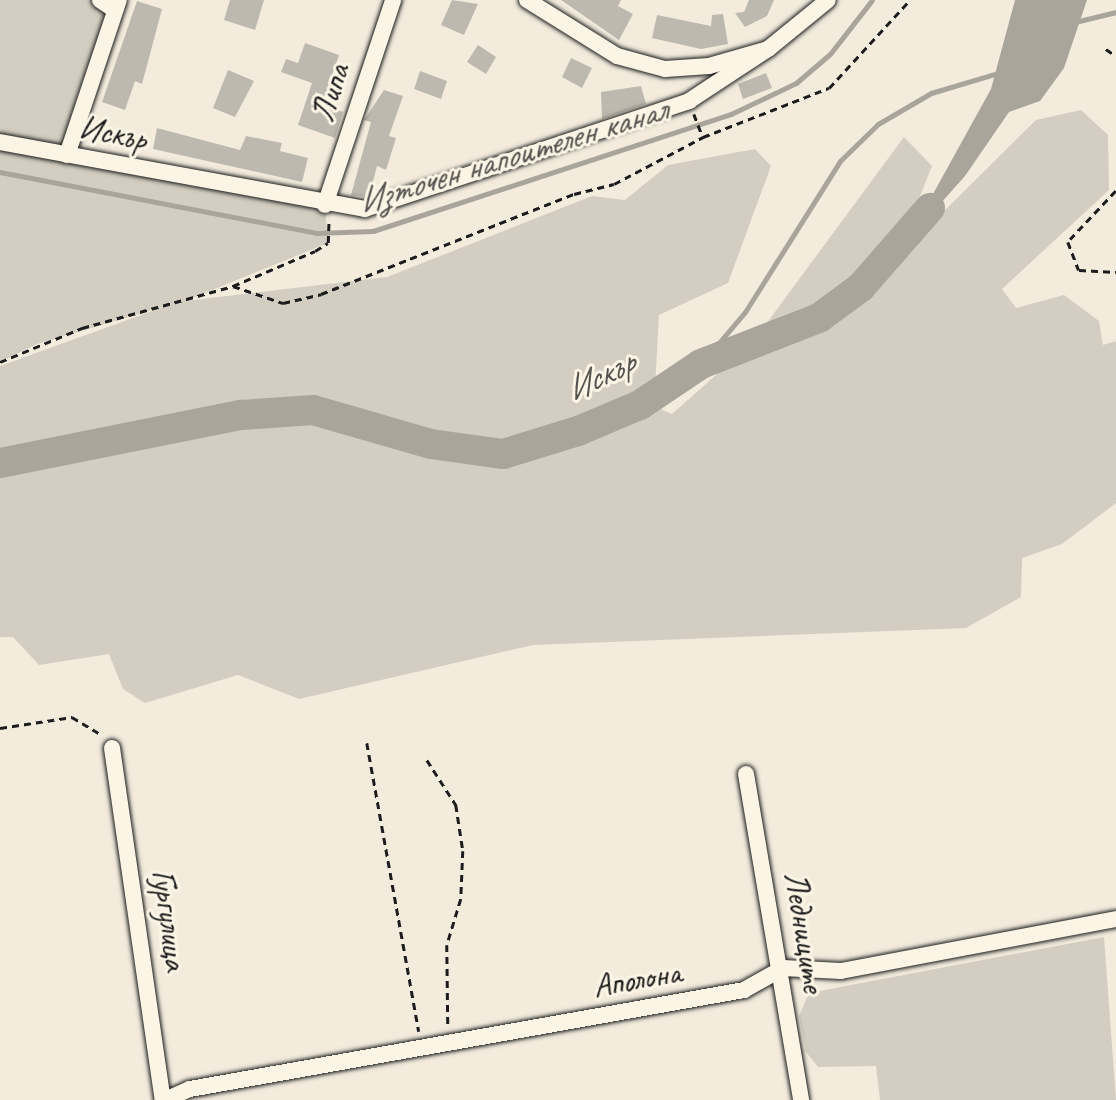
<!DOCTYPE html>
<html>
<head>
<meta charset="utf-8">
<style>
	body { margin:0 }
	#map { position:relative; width:1116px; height:1100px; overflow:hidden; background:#f3ecdd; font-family:Caveat,sans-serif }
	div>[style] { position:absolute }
	.green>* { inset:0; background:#d3cec1 }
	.water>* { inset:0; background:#aaa59b }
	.stream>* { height:5px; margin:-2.5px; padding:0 2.5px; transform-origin:2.5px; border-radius:2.5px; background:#aaa59b }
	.river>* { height:30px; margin:-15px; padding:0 15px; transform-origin:15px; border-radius:15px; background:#aaa59b }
	.building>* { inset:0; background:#beb9ae }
	.path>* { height:2.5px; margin-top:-1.25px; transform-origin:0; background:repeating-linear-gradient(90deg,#1c1c1c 0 7px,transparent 0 12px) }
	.roads { filter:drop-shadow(0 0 2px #1c1c1c) drop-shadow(0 0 2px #1c1c1c) }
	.minor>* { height:16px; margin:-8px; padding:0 8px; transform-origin:8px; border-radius:8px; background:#fcf5e5 }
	span { translate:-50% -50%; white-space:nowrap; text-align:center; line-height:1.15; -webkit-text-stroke:6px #fcf5e5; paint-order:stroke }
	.street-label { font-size:33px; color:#1c1c1c }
	.water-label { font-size:35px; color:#55534f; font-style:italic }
</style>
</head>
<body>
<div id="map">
	<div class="green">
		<div style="clip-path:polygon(0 0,100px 0,115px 10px,67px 154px,325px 205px,328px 243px,185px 301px,387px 277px,592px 196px,625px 200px,668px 165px,755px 149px,771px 166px,728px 283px,659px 315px,654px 406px,672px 414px,752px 343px,904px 137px,932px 166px,906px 231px,917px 238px,1036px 120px,1081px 110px,1108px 135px,1109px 190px,1002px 289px,1016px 308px,1064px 295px,1099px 321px,1103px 345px,1116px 341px,1116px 503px,1062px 544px,1022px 558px,1021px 597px,966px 628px,533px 645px,299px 699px,238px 675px,145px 703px,123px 689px,109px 654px,39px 665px,13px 637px,0 637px,0 366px,166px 306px,37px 344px,0 362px)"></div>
		<div style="clip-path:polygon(1104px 937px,1116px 1100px,880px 1100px,876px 1066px,818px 1067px,806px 1052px,799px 1016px,809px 993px)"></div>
	</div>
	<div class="water">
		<div style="clip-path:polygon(1015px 0,1087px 0,1064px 68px,1040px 101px,1009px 112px,965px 176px,907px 241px,991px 89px)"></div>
	</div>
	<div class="stream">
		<div style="left:1075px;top:22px;width:42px;rotate:-13.7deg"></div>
		<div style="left:0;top:172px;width:322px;rotate:10.9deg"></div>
		<div style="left:316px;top:233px;width:57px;rotate:-2deg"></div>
		<div style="left:373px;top:231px;width:377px;rotate:-18.1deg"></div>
		<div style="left:731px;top:114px;width:72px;rotate:-25.5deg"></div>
		<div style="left:796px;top:83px;width:45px;rotate:-40.5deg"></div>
		<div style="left:830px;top:54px;width:68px;rotate:-52.1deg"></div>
		<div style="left:701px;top:364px;width:68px;rotate:-49.8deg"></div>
		<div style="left:745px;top:312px;width:178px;rotate:-57.8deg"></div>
		<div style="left:840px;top:161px;width:53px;rotate:-44.2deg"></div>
		<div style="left:878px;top:124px;width:61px;rotate:-30.3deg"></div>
		<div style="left:931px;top:93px;width:73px;rotate:-16.7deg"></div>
	</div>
	<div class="river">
		<div style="left:0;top:463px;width:246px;rotate:-11.3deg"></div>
		<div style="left:241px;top:415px;width:72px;rotate:-4deg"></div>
		<div style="left:313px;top:410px;width:123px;rotate:16.1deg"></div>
		<div style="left:431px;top:444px;width:73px;rotate:7.9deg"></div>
		<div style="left:503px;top:454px;width:78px;rotate:-17deg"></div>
		<div style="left:578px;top:431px;width:67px;rotate:-22.8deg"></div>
		<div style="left:640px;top:405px;width:73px;rotate:-33.9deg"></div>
		<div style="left:701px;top:364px;width:127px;rotate:-21.3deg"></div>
		<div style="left:819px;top:318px;width:52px;rotate:-36.4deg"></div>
		<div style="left:861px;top:287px;width:105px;rotate:-48.9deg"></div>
	</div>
	<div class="building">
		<div style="clip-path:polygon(230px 0,264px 0,255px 30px,224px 20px)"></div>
		<div style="clip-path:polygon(452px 0,478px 4px,464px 35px,441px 25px)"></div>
		<div style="clip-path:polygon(561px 0,621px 0,618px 6px,633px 14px,619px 40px)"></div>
		<div style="clip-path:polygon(749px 0,774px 0,767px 16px,745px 27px,735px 13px,744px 12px)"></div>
		<div style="clip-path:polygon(137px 1px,162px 9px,142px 84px,135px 81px,125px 110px,102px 102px)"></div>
		<div style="clip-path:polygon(723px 14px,728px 44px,701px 49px,652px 38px,657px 15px,711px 26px,712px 15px)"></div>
		<div style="clip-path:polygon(305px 43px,339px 55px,322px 105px,343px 112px,335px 138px,298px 125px,312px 83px,281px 72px,286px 59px,298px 63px)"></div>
		<div style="clip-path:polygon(478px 45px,496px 57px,486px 74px,467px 62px)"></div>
		<div style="clip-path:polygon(571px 58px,592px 68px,582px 88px,562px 77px)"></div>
		<div style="clip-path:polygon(228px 70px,254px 81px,235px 117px,213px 108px)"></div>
		<div style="clip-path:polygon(420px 71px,447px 81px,441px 99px,414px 89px)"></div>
		<div style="clip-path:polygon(766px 73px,772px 88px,743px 99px,738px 84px)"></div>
		<div style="clip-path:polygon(641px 86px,646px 104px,602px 119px,601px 92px)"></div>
		<div style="clip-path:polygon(384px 90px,403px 96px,389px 136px,396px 138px,386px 170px,377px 166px,369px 197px,351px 195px,371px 122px,364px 120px)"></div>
		<div style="clip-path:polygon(157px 128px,240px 150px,246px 136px,282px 143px,280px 151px,308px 158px,302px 182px,153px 149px)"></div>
	</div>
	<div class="path">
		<div style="left:1106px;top:49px;width:12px;rotate:35deg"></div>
		<div style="left:694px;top:114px;width:25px;rotate:69deg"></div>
		<div style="left:1116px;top:191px;width:70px;rotate:133.3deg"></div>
		<div style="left:1068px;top:242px;width:30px;rotate:69deg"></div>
		<div style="left:1079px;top:270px;width:37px;rotate:3deg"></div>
		<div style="left:233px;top:286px;width:53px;rotate:18.8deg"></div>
		<div style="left:283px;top:303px;width:39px;rotate:-13deg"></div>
		<div style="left:321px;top:294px;width:272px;rotate:-21.6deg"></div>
		<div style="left:574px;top:194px;width:41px;rotate:-14deg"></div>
		<div style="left:614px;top:184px;width:101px;rotate:-27.8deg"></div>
		<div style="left:703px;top:137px;width:135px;rotate:-21.3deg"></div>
		<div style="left:829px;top:88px;width:120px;rotate:-47.4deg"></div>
		<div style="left:0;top:362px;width:89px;rotate:-22.5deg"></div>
		<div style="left:82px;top:328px;width:157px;rotate:-15.5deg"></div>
		<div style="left:233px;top:286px;width:89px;rotate:-23.1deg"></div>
		<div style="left:315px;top:251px;width:15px;rotate:-32deg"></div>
		<div style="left:328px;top:243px;width:24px;rotate:-88deg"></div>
		<div style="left:0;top:728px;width:73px;rotate:-8.7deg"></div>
		<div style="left:72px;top:717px;width:35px;rotate:31deg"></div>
		<div style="left:367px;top:743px;width:293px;rotate:79.8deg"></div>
		<div style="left:427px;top:760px;width:54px;rotate:57.2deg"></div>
		<div style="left:456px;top:805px;width:47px;rotate:81.3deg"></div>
		<div style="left:463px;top:851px;width:48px;rotate:92.4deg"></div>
		<div style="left:461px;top:899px;width:48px;rotate:106.9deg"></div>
		<div style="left:447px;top:945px;width:81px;rotate:89.3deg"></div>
	</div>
	<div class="roads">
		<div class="minor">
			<div style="left:100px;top:0;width:18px;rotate:34deg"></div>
			<div style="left:527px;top:0;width:106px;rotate:31.9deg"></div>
			<div style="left:617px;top:56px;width:50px;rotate:15.2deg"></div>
			<div style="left:665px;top:69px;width:44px;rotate:-3.9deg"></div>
			<div style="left:709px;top:66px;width:61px;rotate:-16.1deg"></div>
			<div style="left:768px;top:49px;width:77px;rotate:-39.2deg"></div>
			<div style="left:0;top:142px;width:371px;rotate:10.4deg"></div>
			<div style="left:365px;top:209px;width:342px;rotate:-18.4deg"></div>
			<div style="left:689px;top:101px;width:95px;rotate:-33.4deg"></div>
			<div style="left:67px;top:155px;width:163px;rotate:-71.5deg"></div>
			<div style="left:325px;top:205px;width:216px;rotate:-71.6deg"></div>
			<div style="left:112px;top:748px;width:356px;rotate:81.8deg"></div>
			<div style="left:746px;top:774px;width:331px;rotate:80.4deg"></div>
			<div style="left:165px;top:1100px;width:27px;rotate:-24deg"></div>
			<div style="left:190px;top:1089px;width:563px;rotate:-10.13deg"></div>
			<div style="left:744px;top:990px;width:45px;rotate:-29.4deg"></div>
			<div style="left:783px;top:968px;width:58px;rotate:3deg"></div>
			<div style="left:841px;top:971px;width:280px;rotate:-10.7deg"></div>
		</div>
	</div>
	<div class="street-label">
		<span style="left:331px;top:93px;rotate:-72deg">Липа</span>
		<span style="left:113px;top:134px;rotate:11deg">Искър</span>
		<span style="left:169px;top:920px;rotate:82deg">Гургулица</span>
		<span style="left:804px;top:932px;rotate:81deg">Ледниците</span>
		<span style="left:637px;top:980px;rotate:-10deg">Аполона</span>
	</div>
	<div class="water-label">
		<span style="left:512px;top:156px;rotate:-17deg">Източен напоителен канал</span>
		<span style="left:600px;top:376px;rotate:-26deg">Искър</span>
	</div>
</div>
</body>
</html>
